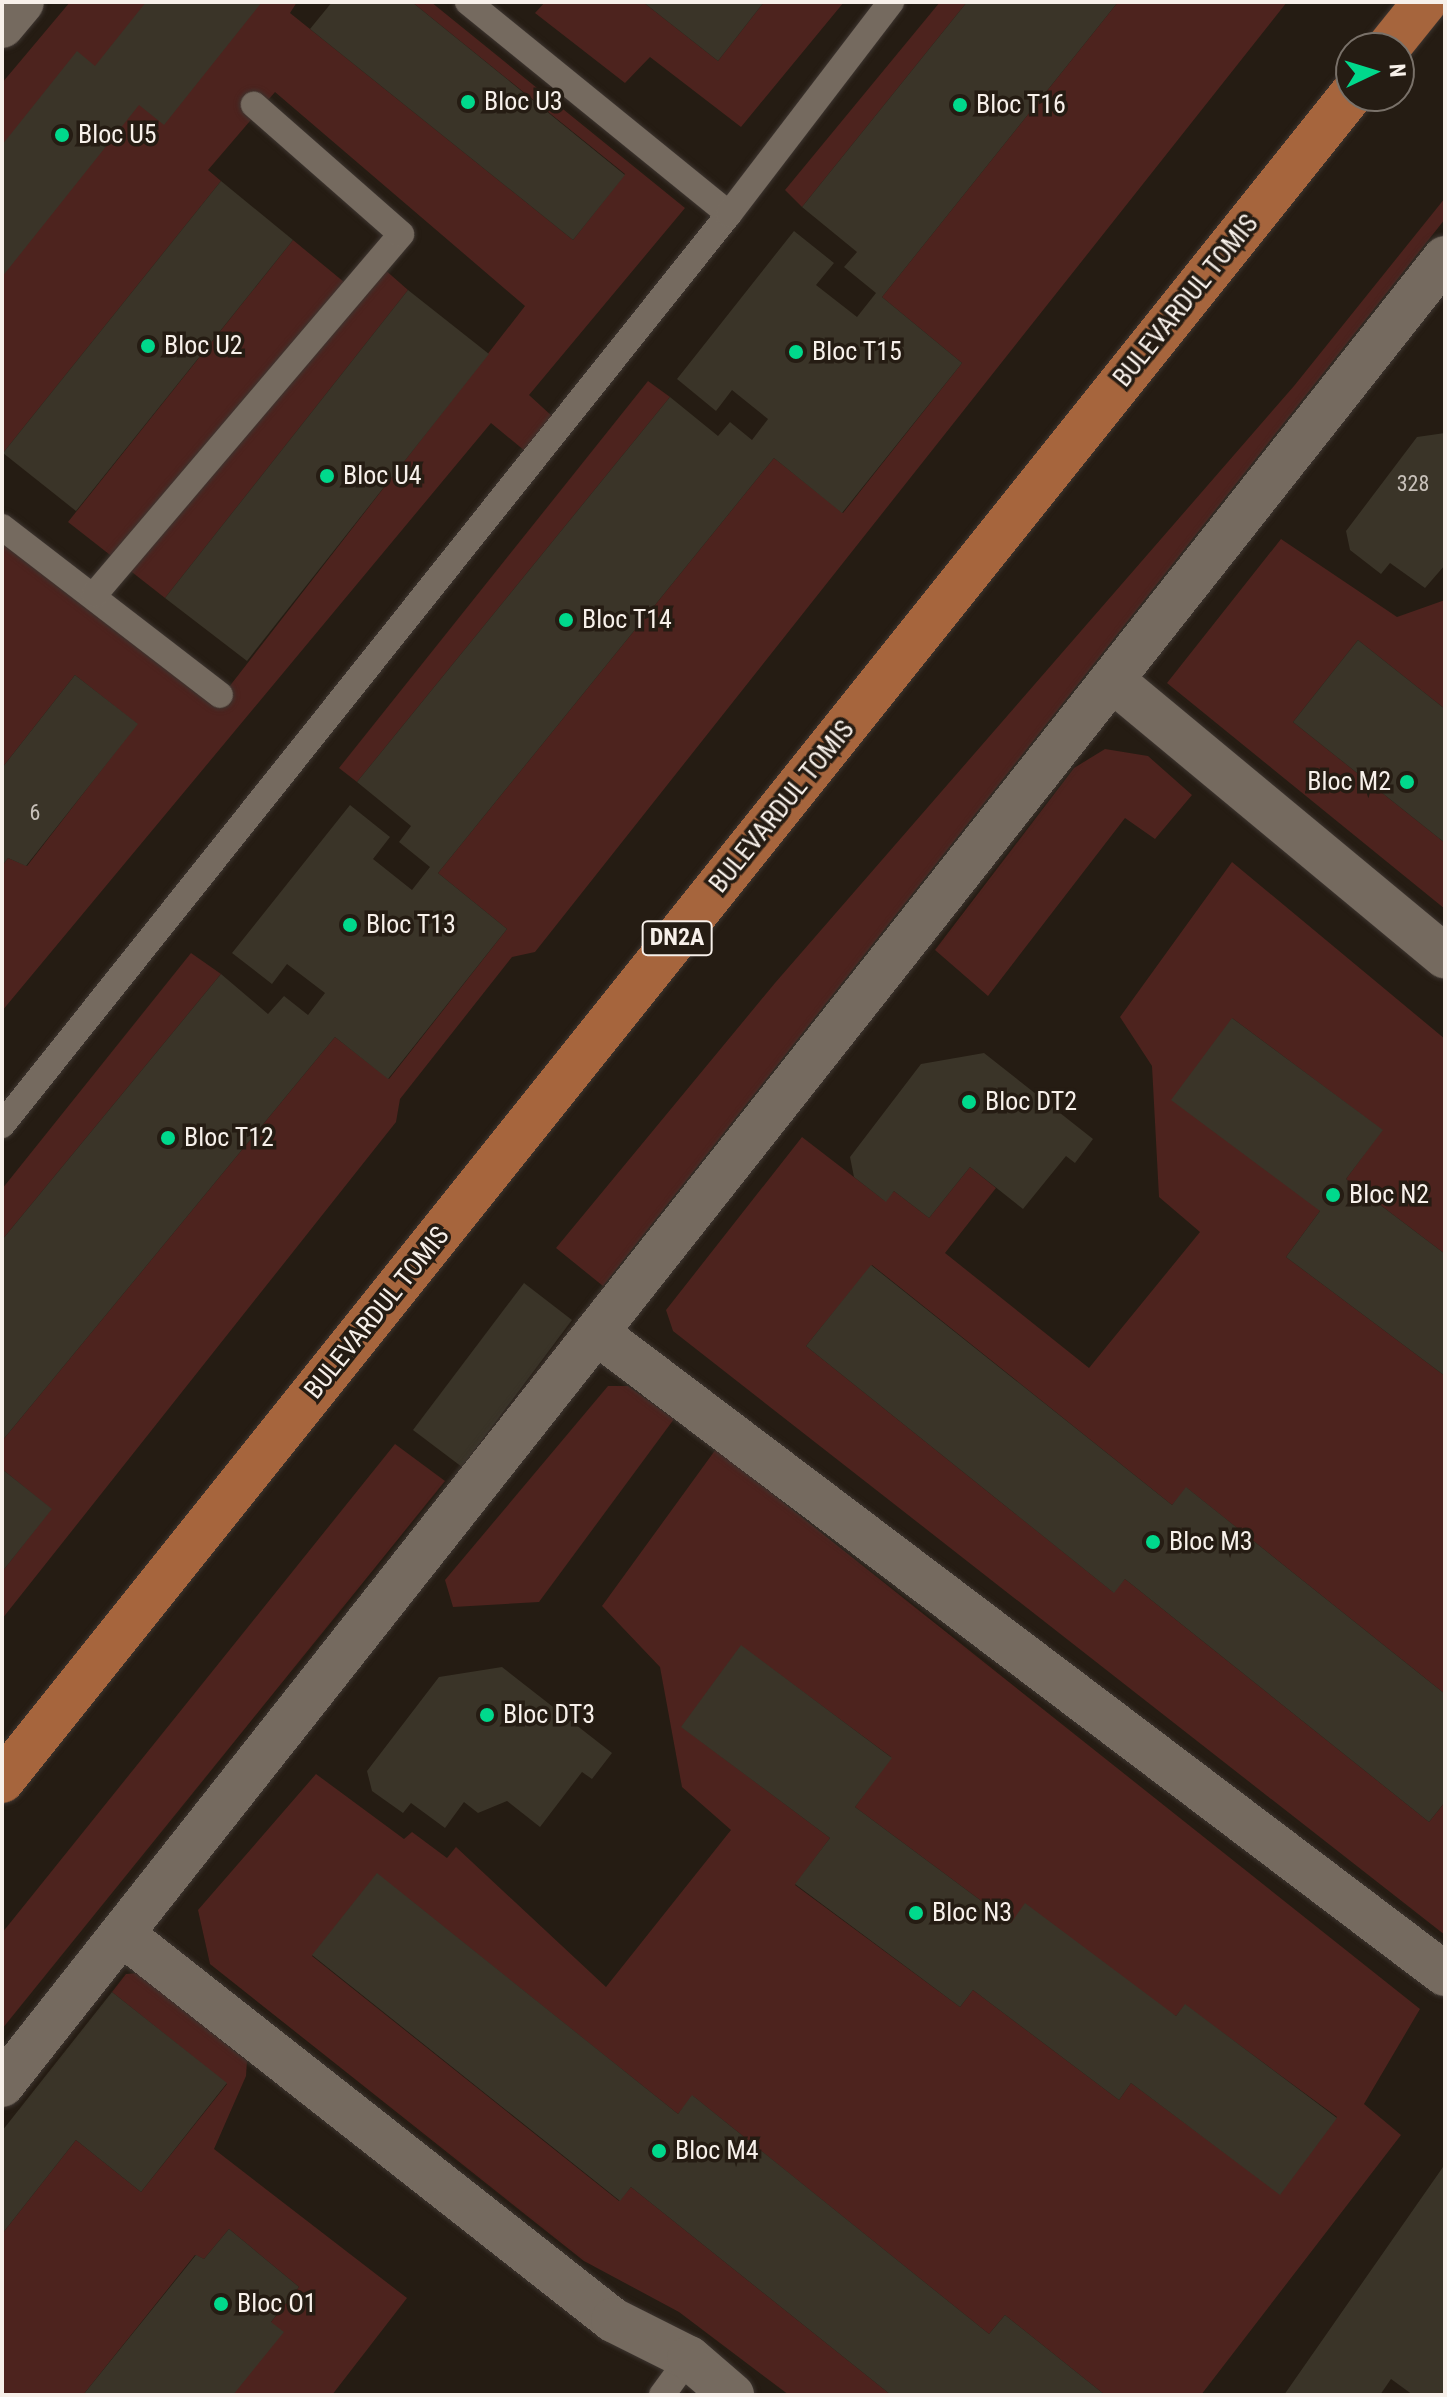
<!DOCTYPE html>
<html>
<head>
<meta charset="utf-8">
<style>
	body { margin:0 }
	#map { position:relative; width:1447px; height:2397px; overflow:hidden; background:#251c13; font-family:"Roboto Condensed",sans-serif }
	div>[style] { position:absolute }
	.green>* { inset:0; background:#4d231e }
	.building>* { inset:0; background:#3a3428 }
	.roads { filter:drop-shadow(0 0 2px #3d3530) drop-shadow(0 0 2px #3d3530) }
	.service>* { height:26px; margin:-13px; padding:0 13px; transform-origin:13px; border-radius:13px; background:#756a5f }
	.minor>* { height:44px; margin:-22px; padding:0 22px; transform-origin:22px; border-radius:22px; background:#756a5f }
	.primary>* { height:44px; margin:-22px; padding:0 22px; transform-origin:22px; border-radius:22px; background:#a6653d }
	.dots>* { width:22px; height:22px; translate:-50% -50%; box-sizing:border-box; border:4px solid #251c13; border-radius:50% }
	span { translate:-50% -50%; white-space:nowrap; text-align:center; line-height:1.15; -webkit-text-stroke:7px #251c13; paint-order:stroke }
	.number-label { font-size:22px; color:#c8c1ba }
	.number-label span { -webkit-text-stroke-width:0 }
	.shield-label span { padding:2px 6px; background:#251c13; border:2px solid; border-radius:6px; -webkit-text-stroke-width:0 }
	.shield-label { font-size:24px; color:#f7f0ea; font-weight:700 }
	.poi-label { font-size:26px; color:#f7f0ea }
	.left { translate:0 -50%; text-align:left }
	.right { translate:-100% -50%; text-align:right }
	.street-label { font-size:26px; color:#f7f0ea }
	.frame { position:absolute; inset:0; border:4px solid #f7f0ea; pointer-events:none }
	.north { position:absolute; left:1335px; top:32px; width:80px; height:80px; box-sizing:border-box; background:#251c13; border:2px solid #797169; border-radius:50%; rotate:86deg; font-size:22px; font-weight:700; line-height:32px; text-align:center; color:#f7f0ea }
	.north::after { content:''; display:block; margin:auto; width:28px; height:36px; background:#00d98c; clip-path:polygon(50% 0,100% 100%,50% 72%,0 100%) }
</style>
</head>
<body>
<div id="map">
	<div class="green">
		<div style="clip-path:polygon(70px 2px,297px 2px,290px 13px,573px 240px,625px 174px,412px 2px,431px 2px,685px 208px,529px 395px,553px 417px,525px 451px,491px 423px,2px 1011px,2px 866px,8px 858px,27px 866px,137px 724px,75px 675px,2px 768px,2px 543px,215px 705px,525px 306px,275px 92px,208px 170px,221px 181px,3px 453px,2px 83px)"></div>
		<div style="clip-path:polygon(545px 2px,643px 2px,718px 61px,764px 2px,844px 2px,741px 127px,650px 57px,625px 83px,535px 13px)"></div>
		<div style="clip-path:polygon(940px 2px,967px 2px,802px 207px,785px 190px)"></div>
		<div style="clip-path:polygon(1118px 2px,1287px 2px,535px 952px,512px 957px,400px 1099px,396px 1122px,2px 1619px,2px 1572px,51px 1509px,2px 1469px,2px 1441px,335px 1037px,389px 1079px,507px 929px,438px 873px,774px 458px,843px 513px,962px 363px,882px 297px)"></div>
		<div style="clip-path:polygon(1445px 198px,1445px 219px,603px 1286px,556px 1248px,775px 983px,1294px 386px)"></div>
		<div style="clip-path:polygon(293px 240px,344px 282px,367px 254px,408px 290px,165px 598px,68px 522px)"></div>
		<div style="clip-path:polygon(648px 381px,670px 397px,357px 782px,339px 768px)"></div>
		<div style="clip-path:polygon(1281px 539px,1397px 617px,1445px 600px,1445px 709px,1358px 640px,1293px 722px,1445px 843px,1445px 909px,1167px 683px)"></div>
		<div style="clip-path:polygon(1105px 749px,1148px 756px,1192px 795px,1155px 839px,1125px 818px,988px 996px,935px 950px,1074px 768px)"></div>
		<div style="clip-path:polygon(1232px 862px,1445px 1039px,1445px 1254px,1346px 1179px,1382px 1130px,1232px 1018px,1320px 1211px,1286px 1257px,1445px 1376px,1445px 1694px,1187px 1488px,1172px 1505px,872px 1265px,806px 1346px,1113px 1592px,1125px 1579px,1429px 1822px,1445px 1802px,1445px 1935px,673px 1331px,666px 1310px,802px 1137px,885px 1201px,894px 1191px,929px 1218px,970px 1167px,996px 1188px,945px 1253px,1089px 1368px,1200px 1232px,1159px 1197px,1152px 1066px,1120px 1017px)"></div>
		<div style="clip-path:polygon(191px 953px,221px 974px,2px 1240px,2px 1189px)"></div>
		<div style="clip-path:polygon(608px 1386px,628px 1386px,674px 1419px,539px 1602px,453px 1607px,445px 1580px)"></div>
		<div style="clip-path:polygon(395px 1444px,445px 1481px,2px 2029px,2px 1933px)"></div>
		<div style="clip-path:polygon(evenodd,716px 1449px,1420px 2009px,1364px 2104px,1401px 2135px,1201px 2395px,1105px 2395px,1005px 2315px,989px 2334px,693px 2096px,678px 2114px,377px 1874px,312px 1956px,619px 2201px,631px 2187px,891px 2395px,789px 2395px,679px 2312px,584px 2261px,210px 1964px,198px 1910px,316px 1774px,404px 1839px,412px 1832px,447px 1858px,456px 1847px,606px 1987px,731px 1830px,682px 1787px,660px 1667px,602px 1606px,716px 1449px,741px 1646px,891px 1757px,855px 1807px,1011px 1923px,1176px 2016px,1185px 2005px,1337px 2117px,1280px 2194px,1131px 2083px,1119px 2100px,973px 1990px,960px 2007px,795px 1885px,830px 1838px,682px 1727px,741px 1646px)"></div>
		<div style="clip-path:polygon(138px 1973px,247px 2061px,246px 2076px,214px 2149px,407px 2298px,332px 2395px,233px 2395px,271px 2322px,299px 2287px,229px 2229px,204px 2259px,195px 2255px,83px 2395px,2px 2395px,2px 2234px,76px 2140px,141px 2192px,227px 2084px,112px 1992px,126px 1974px)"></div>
	</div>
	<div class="building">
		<div style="clip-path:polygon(146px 2px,262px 2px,164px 125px,139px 105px,2px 277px,2px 145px,77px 51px,95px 66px)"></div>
		<div style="clip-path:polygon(332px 2px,412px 2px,625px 175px,573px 240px,310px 29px)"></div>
		<div style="clip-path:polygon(643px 2px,764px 2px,718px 61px)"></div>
		<div style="clip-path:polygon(967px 2px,1118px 2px,882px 297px,962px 363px,842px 513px,774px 458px,438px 873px,507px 929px,388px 1079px,335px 1037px,2px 1441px,2px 1240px,221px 974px,268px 1014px,284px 996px,308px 1015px,325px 993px,287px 964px,272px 984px,232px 953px,350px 805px,390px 837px,373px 859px,412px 890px,430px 867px,399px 842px,411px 826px,357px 782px,670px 397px,718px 436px,730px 422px,752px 440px,768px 419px,732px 390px,716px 411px,677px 379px,794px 231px,834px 263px,816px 285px,857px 317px,876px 293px,844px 267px,857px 252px,802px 207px)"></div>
		<div style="clip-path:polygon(221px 181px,293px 240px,76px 511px,3px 453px)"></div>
		<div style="clip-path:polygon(408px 290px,489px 354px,247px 661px,165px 598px)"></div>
		<div style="clip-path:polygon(1445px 433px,1445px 565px,1425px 588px,1390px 563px,1381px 574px,1350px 550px,1346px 531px,1417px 437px)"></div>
		<div style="clip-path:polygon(1358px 640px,1445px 709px,1445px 843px,1293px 722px)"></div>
		<div style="clip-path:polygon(75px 675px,138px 724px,26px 866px,8px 858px,2px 866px,2px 768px)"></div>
		<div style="clip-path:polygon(1232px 1018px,1383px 1130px,1346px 1179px,1445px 1254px,1445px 1376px,1286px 1257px,1320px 1211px,1171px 1100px)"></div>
		<div style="clip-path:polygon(984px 1053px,1093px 1139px,1075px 1163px,1066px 1156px,1023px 1209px,970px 1167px,929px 1218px,894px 1191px,886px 1202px,854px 1177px,850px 1157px,921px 1064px)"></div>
		<div style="clip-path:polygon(871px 1265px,1172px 1505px,1186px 1487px,1445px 1694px,1445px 1802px,1429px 1822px,1125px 1579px,1114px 1593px,806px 1346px)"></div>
		<div style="clip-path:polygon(524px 1283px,572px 1320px,462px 1467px,413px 1430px)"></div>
		<div style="clip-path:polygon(2px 1469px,52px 1509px,2px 1572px)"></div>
		<div style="clip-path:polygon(741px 1645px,892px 1758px,855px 1807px,1011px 1923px,1025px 1903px,1176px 2016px,1185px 2004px,1337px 2118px,1280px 2195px,1131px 2083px,1119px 2100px,973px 1990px,960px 2007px,795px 1884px,830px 1838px,681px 1727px)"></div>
		<div style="clip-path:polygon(502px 1667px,612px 1753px,592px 1779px,582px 1772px,540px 1827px,507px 1801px,478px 1813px,464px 1802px,445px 1828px,411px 1803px,403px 1813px,372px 1791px,367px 1771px,439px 1677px)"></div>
		<div style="clip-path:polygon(377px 1873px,678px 2114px,692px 2095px,989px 2334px,1005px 2315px,1105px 2395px,891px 2395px,631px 2187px,620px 2201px,312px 1955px)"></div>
		<div style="clip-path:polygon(112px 1992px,227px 2083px,141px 2192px,76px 2140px,2px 2234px,2px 2131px)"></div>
		<div style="clip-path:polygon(1443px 2167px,1445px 2395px,1413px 2395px,1391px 2379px,1380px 2395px,1284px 2395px)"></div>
		<div style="clip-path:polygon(229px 2229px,299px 2287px,271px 2322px,284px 2332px,233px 2395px,83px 2395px,196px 2255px,204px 2259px)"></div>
	</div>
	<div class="roads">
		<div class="service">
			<div style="left:468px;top:2px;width:336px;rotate:39.1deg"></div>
			<div style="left:2px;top:527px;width:275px;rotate:37.6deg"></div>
			<div style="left:95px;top:594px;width:472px;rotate:-49.6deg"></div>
			<div style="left:401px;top:234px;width:196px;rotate:-138.7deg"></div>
			<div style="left:2px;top:1125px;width:1166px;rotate:-51.41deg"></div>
			<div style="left:729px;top:214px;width:267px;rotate:-52.6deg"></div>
			<div style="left:662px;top:2395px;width:46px;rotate:-53.9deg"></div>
		</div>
		<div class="minor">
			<div style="left:2px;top:26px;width:31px;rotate:-50deg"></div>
			<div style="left:1112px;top:680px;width:433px;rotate:39.7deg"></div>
			<div style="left:597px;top:1333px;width:1063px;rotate:37.09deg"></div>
			<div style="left:122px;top:1934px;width:625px;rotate:38.17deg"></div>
			<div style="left:613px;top:2320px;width:85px;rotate:26.6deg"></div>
			<div style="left:689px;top:2358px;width:57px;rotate:40.7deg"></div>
			<div style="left:2px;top:2085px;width:2328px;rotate:-51.7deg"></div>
		</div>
		<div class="primary">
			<div style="left:1388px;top:48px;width:59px;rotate:-51.2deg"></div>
			<div style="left:2px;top:1781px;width:2159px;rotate:-51.34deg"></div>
		</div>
	</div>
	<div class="dots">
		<div style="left:468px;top:102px;background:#00d98c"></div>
		<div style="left:960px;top:105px;background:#00d98c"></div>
		<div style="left:62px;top:135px;background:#00d98c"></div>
		<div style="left:148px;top:346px;background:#00d98c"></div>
		<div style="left:796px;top:352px;background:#00d98c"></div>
		<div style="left:327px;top:476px;background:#00d98c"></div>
		<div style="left:566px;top:620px;background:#00d98c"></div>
		<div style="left:1407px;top:782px;background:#00d98c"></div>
		<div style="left:350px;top:925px;background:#00d98c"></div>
		<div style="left:969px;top:1102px;background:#00d98c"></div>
		<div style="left:168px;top:1138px;background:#00d98c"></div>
		<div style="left:1333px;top:1195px;background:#00d98c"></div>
		<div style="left:1153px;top:1542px;background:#00d98c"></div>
		<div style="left:487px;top:1715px;background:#00d98c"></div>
		<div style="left:916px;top:1913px;background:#00d98c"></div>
		<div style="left:659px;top:2151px;background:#00d98c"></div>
		<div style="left:221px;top:2304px;background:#00d98c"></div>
	</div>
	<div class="number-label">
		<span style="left:1413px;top:484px">328</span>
		<span style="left:35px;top:813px">6</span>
	</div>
	<div class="shield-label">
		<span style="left:677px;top:938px">DN2A</span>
	</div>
	<div class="poi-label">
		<span class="left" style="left:484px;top:102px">Bloc U3</span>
		<span class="left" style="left:976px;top:105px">Bloc T16</span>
		<span class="left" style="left:78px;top:135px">Bloc U5</span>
		<span class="left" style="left:164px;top:346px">Bloc U2</span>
		<span class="left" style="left:812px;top:352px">Bloc T15</span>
		<span class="left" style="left:343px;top:476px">Bloc U4</span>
		<span class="left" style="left:582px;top:620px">Bloc T14</span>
		<span class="right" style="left:1391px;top:782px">Bloc M2</span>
		<span class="left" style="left:366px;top:925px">Bloc T13</span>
		<span class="left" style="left:985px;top:1102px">Bloc DT2</span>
		<span class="left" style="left:184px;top:1138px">Bloc T12</span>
		<span class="left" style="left:1349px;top:1195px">Bloc N2</span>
		<span class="left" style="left:1169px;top:1542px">Bloc M3</span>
		<span class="left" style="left:503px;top:1715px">Bloc DT3</span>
		<span class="left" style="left:932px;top:1913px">Bloc N3</span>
		<span class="left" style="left:675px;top:2151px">Bloc M4</span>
		<span class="left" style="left:237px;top:2304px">Bloc O1</span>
	</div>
	<div class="street-label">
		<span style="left:1186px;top:301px;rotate:-51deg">BULEVARDUL TOMIS</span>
		<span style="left:782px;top:807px;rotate:-51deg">BULEVARDUL TOMIS</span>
		<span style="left:377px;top:1313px;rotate:-51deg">BULEVARDUL TOMIS</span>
	</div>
	<div class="frame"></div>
	<div class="north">N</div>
</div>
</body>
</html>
